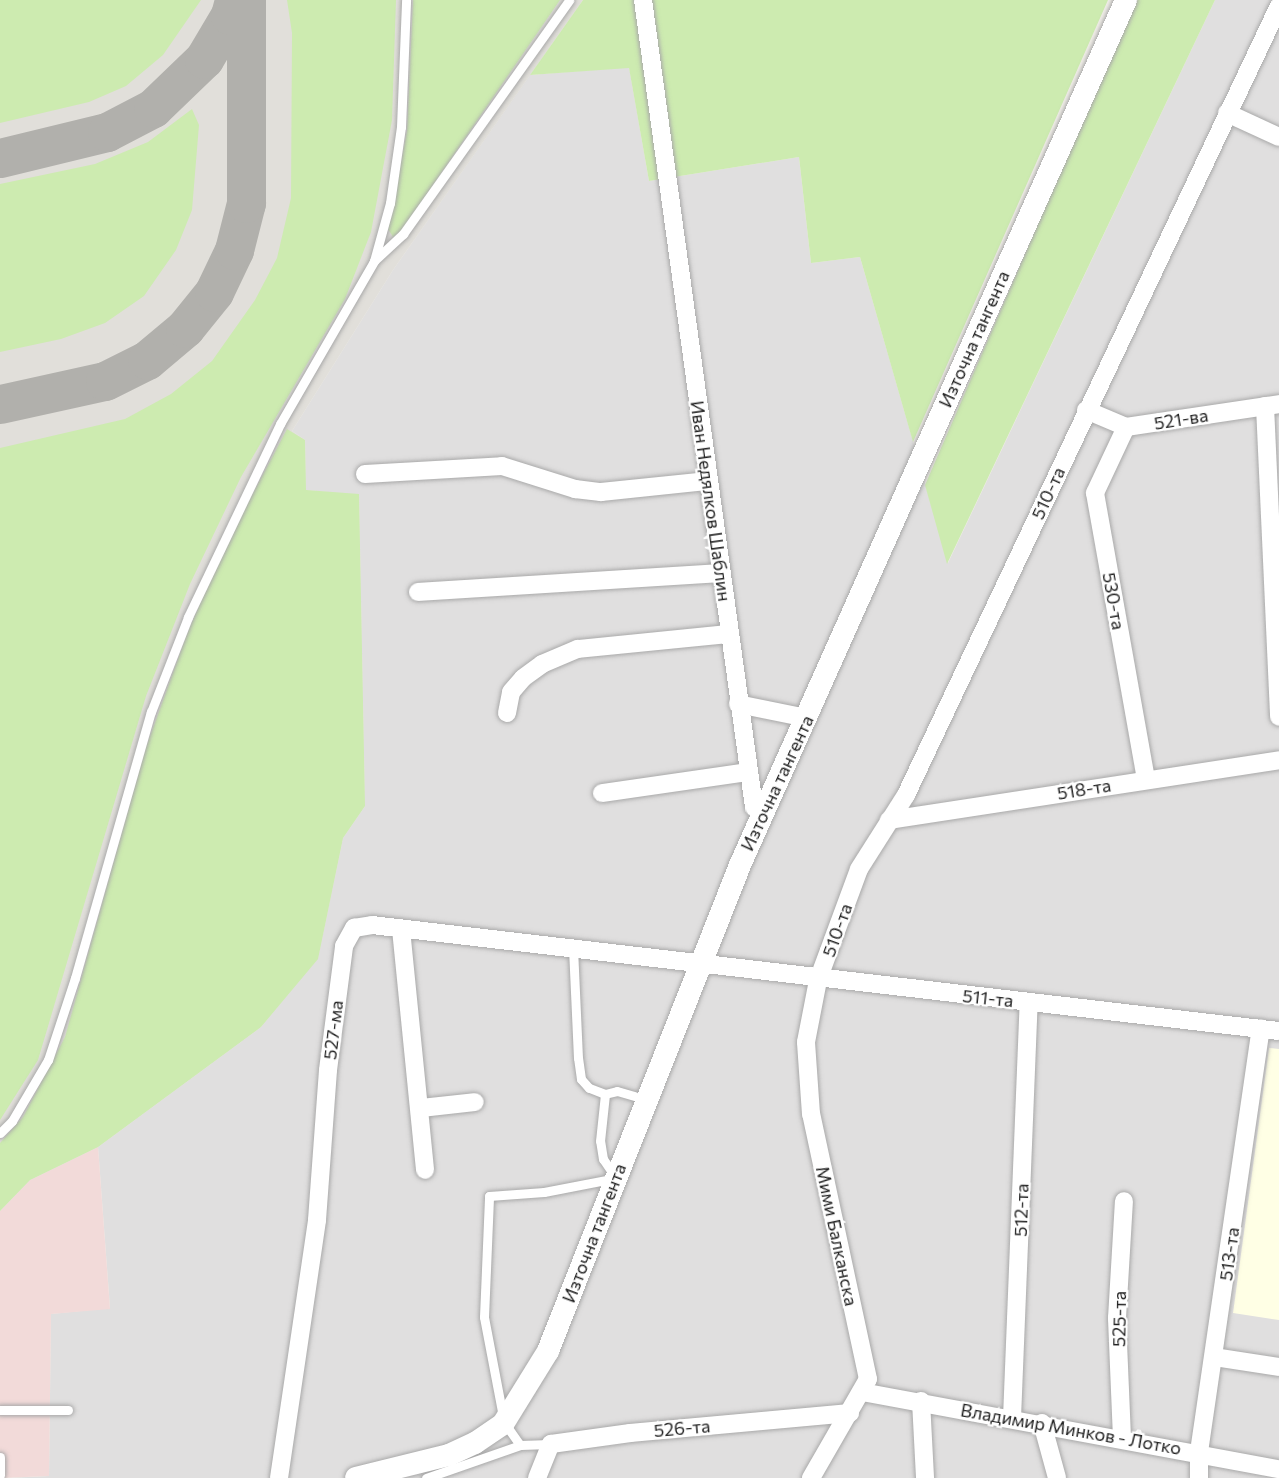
<!DOCTYPE html>
<html>
<head>
<meta charset="utf-8">
<style>
	body { margin:0 }
	#map { position:relative; width:1279px; height:1478px; overflow:hidden; background:#f2efe9; font-family:Commissioner,sans-serif }
	div>[style] { position:absolute }
	.residential>* { inset:0; background:#e0dfdf }
	.commercial>* { inset:0; background:#f2dad9 }
	.education>* { inset:0; background:#ffffe5 }
	.airport>* { inset:0; background:#e1dfda }
	.grass>* { inset:0; background:#cdebb0 }
	.taxiway>* { height:39px; margin:-19.5px; padding:0 19.5px; transform-origin:19.5px; border-radius:19.5px; background:#b1b0ac }
	.roads { filter:drop-shadow(0 0 2px #a9a9a9) drop-shadow(0 0 2px #a9a9a9) }
	.service>* { height:9px; margin:-4.5px; padding:0 4.5px; transform-origin:4.5px; border-radius:4.5px; background:#fff }
	.minor>* { height:18px; margin:-9px; padding:0 9px; transform-origin:9px; border-radius:9px; background:#fff }
	.tertiary>* { height:22px; margin:-11px; padding:0 11px; transform-origin:11px; border-radius:11px; background:#fff }
	span { translate:-50% -50%; white-space:nowrap; text-align:center; line-height:1.15; -webkit-text-stroke:4.5px #fff; paint-order:stroke }
	.street-label { font-size:18px; color:#222 }
</style>
</head>
<body>
<div id="map">
	<div class="residential">
		<div style="clip-path:polygon(1215px 0,1279px 0,1279px 1478px,8px 1478px,49px 1476px,51px 1314px,110px 1308px,98px 1147px,261px 1027px,318px 958px,343px 838px,365px 806px,359px 495px,306px 490px,305px 440px,292px 431px,393px 270px,530px 75px,629px 67px,649px 181px,799px 157px,811px 263px,860px 257px,948px 563px)"></div>
	</div>
	<div class="commercial">
		<div style="clip-path:polygon(98px 1147px,110px 1309px,51px 1314px,49px 1476px,0 1478px,0 1211px,30px 1180px)"></div>
	</div>
	<div class="education">
		<div style="clip-path:polygon(1269px 1048px,1279px 1049px,1279px 1320px,1233px 1313px)"></div>
	</div>
	<div class="airport">
		<div style="clip-path:polygon(0 0,583px 0,393px 270px,292px 431px,305px 440px,306px 490px,359px 494px,365px 806px,343px 838px,318px 959px,261px 1027px,98px 1147px,30px 1180px,0 1211px)"></div>
	</div>
	<div class="grass">
		<div style="clip-path:polygon(0 0,201px 0,163px 55px,126px 86px,89px 102px,0 123px)"></div>
		<div style="clip-path:polygon(287px 0,396px 0,392px 120px,371px 232px,345px 299px,241px 477px,190px 584px,146px 696px,38px 1060px,0 1120px,0 448px,125px 419px,171px 394px,212px 361px,255px 300px,277px 258px,291px 198px,292px 33px)"></div>
		<div style="clip-path:polygon(413px 0,560px 0,402px 230px,393px 237px,388px 229px,407px 131px)"></div>
		<div style="clip-path:polygon(583px 0,1108px 0,913px 442px,860px 257px,811px 263px,799px 157px,649px 181px,629px 68px,530px 75px)"></div>
		<div style="clip-path:polygon(1135px 0,1215px 0,947px 564px,925px 485px)"></div>
		<div style="clip-path:polygon(192px 109px,199px 125px,192px 210px,176px 250px,144px 296px,105px 323px,61px 339px,0 352px,0 184px,95px 164px,148px 142px)"></div>
		<div style="clip-path:polygon(287px 429px,305px 440px,306px 490px,359px 494px,365px 806px,343px 838px,318px 959px,261px 1027px,98px 1147px,30px 1180px,0 1211px,0 1143px,23px 1117px,65px 1037px,144px 753px,187px 634px,223px 550px)"></div>
	</div>
	<div class="taxiway">
		<div style="left:0;top:158px;width:110px;rotate:-13.7deg"></div>
		<div style="left:107px;top:132px;width:52px;rotate:-27.6deg"></div>
		<div style="left:153px;top:108px;width:71px;rotate:-43.9deg"></div>
		<div style="left:204px;top:59px;width:51px;rotate:-59.4deg"></div>
		<div style="left:230px;top:15px;width:16px;rotate:-75deg"></div>
		<div style="left:0;top:404px;width:107px;rotate:-12.4deg"></div>
		<div style="left:105px;top:381px;width:47px;rotate:-26.6deg"></div>
		<div style="left:147px;top:360px;width:50px;rotate:-40.1deg"></div>
		<div style="left:185px;top:328px;width:46px;rotate:-51.1deg"></div>
		<div style="left:214px;top:292px;width:47px;rotate:-64.5deg"></div>
		<div style="left:234px;top:250px;width:49px;rotate:-75.7deg"></div>
		<div style="left:246px;top:203px;width:203px;rotate:-90deg"></div>
	</div>
	<div class="roads">
		<div class="service">
			<div style="left:374px;top:261px;width:40px;rotate:-43deg"></div>
			<div style="left:403px;top:234px;width:287px;rotate:-54.6deg"></div>
			<div style="left:605px;top:1094px;width:12px;rotate:-14deg"></div>
			<div style="left:617px;top:1091px;width:18px;rotate:16deg"></div>
			<div style="left:0;top:1133px;width:17px;rotate:-45deg"></div>
			<div style="left:12px;top:1121px;width:71px;rotate:-59.5deg"></div>
			<div style="left:48px;top:1060px;width:86px;rotate:-71.8deg"></div>
			<div style="left:75px;top:978px;width:277px;rotate:-74.1deg"></div>
			<div style="left:151px;top:712px;width:102px;rotate:-68.7deg"></div>
			<div style="left:188px;top:617px;width:214px;rotate:-64.5deg"></div>
			<div style="left:280px;top:424px;width:188px;rotate:-60deg"></div>
			<div style="left:374px;top:261px;width:60px;rotate:-74.6deg"></div>
			<div style="left:390px;top:203px;width:77px;rotate:-81.8deg"></div>
			<div style="left:401px;top:127px;width:127px;rotate:-87.7deg"></div>
			<div style="left:0;top:1410px;width:68px"></div>
			<div style="left:520px;top:1445px;width:31px;rotate:-2deg"></div>
			<div style="left:0;top:1457px;width:18px;rotate:90deg"></div>
			<div style="left:426px;top:1478px;width:100px;rotate:-19.3deg"></div>
			<div style="left:520px;top:1445px;width:28px;rotate:-125deg"></div>
			<div style="left:504px;top:1422px;width:107px;rotate:-100.8deg"></div>
			<div style="left:484px;top:1317px;width:121px;rotate:-87.6deg"></div>
			<div style="left:489px;top:1196px;width:55px;rotate:-4.2deg"></div>
			<div style="left:544px;top:1192px;width:73px;rotate:-11deg"></div>
			<div style="left:616px;top:1178px;width:23px;rotate:-124deg"></div>
			<div style="left:603px;top:1159px;width:18px;rotate:-99deg"></div>
			<div style="left:600px;top:1141px;width:47px;rotate:-83.9deg"></div>
			<div style="left:605px;top:1094px;width:17px;rotate:-159deg"></div>
			<div style="left:589px;top:1088px;width:12px;rotate:-132deg"></div>
			<div style="left:581px;top:1079px;width:21px;rotate:-98deg"></div>
			<div style="left:578px;top:1058px;width:109px;rotate:-92.6deg"></div>
		</div>
		<div class="minor">
			<div style="left:643px;top:0;width:815px;rotate:82.17deg"></div>
			<div style="left:1227px;top:113px;width:57px;rotate:24.8deg"></div>
			<div style="left:1265px;top:406px;width:311px;rotate:87.4deg"></div>
			<div style="left:1086px;top:410px;width:43px;rotate:23deg"></div>
			<div style="left:1126px;top:427px;width:155px;rotate:-8.5deg"></div>
			<div style="left:1126px;top:427px;width:73px;rotate:115.2deg"></div>
			<div style="left:1095px;top:493px;width:291px;rotate:79.9deg"></div>
			<div style="left:365px;top:474px;width:137px;rotate:-3.3deg"></div>
			<div style="left:502px;top:466px;width:77px;rotate:17.5deg"></div>
			<div style="left:575px;top:489px;width:26px;rotate:7deg"></div>
			<div style="left:601px;top:492px;width:108px;rotate:-5.9deg"></div>
			<div style="left:418px;top:592px;width:303px;rotate:-3.6deg"></div>
			<div style="left:738px;top:704px;width:70px;rotate:11.5deg"></div>
			<div style="left:507px;top:713px;width:21px;rotate:-79deg"></div>
			<div style="left:511px;top:692px;width:18px;rotate:-49deg"></div>
			<div style="left:523px;top:678px;width:24px;rotate:-36deg"></div>
			<div style="left:542px;top:664px;width:39px;rotate:-23deg"></div>
			<div style="left:578px;top:649px;width:152px;rotate:-5.7deg"></div>
			<div style="left:602px;top:793px;width:148px;rotate:-8.2deg"></div>
			<div style="left:889px;top:820px;width:395px;rotate:-8.7deg"></div>
			<div style="left:401px;top:929px;width:242px;rotate:84.3deg"></div>
			<div style="left:421px;top:1108px;width:54px;rotate:-6.3deg"></div>
			<div style="left:1214px;top:1357px;width:66px;rotate:8.7deg"></div>
			<div style="left:862px;top:1392px;width:424px;rotate:10.5deg"></div>
			<div style="left:921px;top:1401px;width:77px;rotate:87deg"></div>
			<div style="left:1012px;top:1418px;width:416px;rotate:-87.7deg"></div>
			<div style="left:1042px;top:1423px;width:57px;rotate:74.7deg"></div>
			<div style="left:1122px;top:1438px;width:120px;rotate:-92.4deg"></div>
			<div style="left:1117px;top:1318px;width:117px;rotate:-86.6deg"></div>
			<div style="left:279px;top:1478px;width:261px;rotate:-81.6deg"></div>
			<div style="left:317px;top:1220px;width:150px;rotate:-85.8deg"></div>
			<div style="left:328px;top:1070px;width:125px;rotate:-82.6deg"></div>
			<div style="left:344px;top:946px;width:21px;rotate:-61deg"></div>
			<div style="left:354px;top:928px;width:18px;rotate:-9deg"></div>
			<div style="left:372px;top:925px;width:913px;rotate:6.67deg"></div>
			<div style="left:537px;top:1478px;width:37px;rotate:-68deg"></div>
			<div style="left:551px;top:1444px;width:80px;rotate:-7.9deg"></div>
			<div style="left:630px;top:1433px;width:221px;rotate:-5.2deg"></div>
			<div style="left:811px;top:1478px;width:114px;rotate:-60.1deg"></div>
			<div style="left:868px;top:1379px;width:271px;rotate:-102.1deg"></div>
			<div style="left:811px;top:1114px;width:72px;rotate:-94deg"></div>
			<div style="left:806px;top:1042px;width:63px;rotate:-79deg"></div>
			<div style="left:818px;top:980px;width:118px;rotate:-69.7deg"></div>
			<div style="left:859px;top:869px;width:88px;rotate:-57.6deg"></div>
			<div style="left:906px;top:795px;width:873px;rotate:-64.7deg"></div>
			<div style="left:1199px;top:1478px;width:26px;rotate:-90deg"></div>
			<div style="left:1199px;top:1452px;width:428px;rotate:-81.7deg"></div>
		</div>
		<div class="tertiary">
			<div style="left:356px;top:1478px;width:96px;rotate:-13.9deg"></div>
			<div style="left:449px;top:1455px;width:29px;rotate:-25deg"></div>
			<div style="left:475px;top:1443px;width:34px;rotate:-34deg"></div>
			<div style="left:503px;top:1424px;width:86px;rotate:-58.3deg"></div>
			<div style="left:548px;top:1351px;width:523px;rotate:-68.44deg"></div>
			<div style="left:740px;top:865px;width:947px;rotate:-65.95deg"></div>
		</div>
	</div>
	<div class="street-label">
		<span style="left:974px;top:339px;rotate:-66deg">Източна тангента</span>
		<span style="left:1181px;top:419px;rotate:-9deg">521-ва</span>
		<span style="left:1048px;top:493px;rotate:-65deg">510-та</span>
		<span style="left:711px;top:501px;rotate:82deg">Иван Недялков Шаблин</span>
		<span style="left:1114px;top:601px;rotate:80deg">530-та</span>
		<span style="left:777px;top:783px;rotate:-65deg">Източна тангента</span>
		<span style="left:1084px;top:789px;rotate:-9deg">518-та</span>
		<span style="left:837px;top:930px;rotate:-70deg">510-та</span>
		<span style="left:988px;top:998px;rotate:6deg">511-та</span>
		<span style="left:333px;top:1030px;rotate:-83deg">527-ма</span>
		<span style="left:1021px;top:1210px;rotate:-88deg">512-та</span>
		<span style="left:594px;top:1233px;rotate:-69deg">Източна тангента</span>
		<span style="left:837px;top:1236px;rotate:78deg">Мими Балканска</span>
		<span style="left:1229px;top:1254px;rotate:-82deg">513-та</span>
		<span style="left:1119px;top:1319px;rotate:-89deg">525-та</span>
		<span style="left:682px;top:1428px;rotate:-5deg">526-та</span>
		<span style="left:1071px;top:1429px;rotate:10deg">Владимир Минков - Лотко</span>
	</div>
</div>
</body>
</html>
